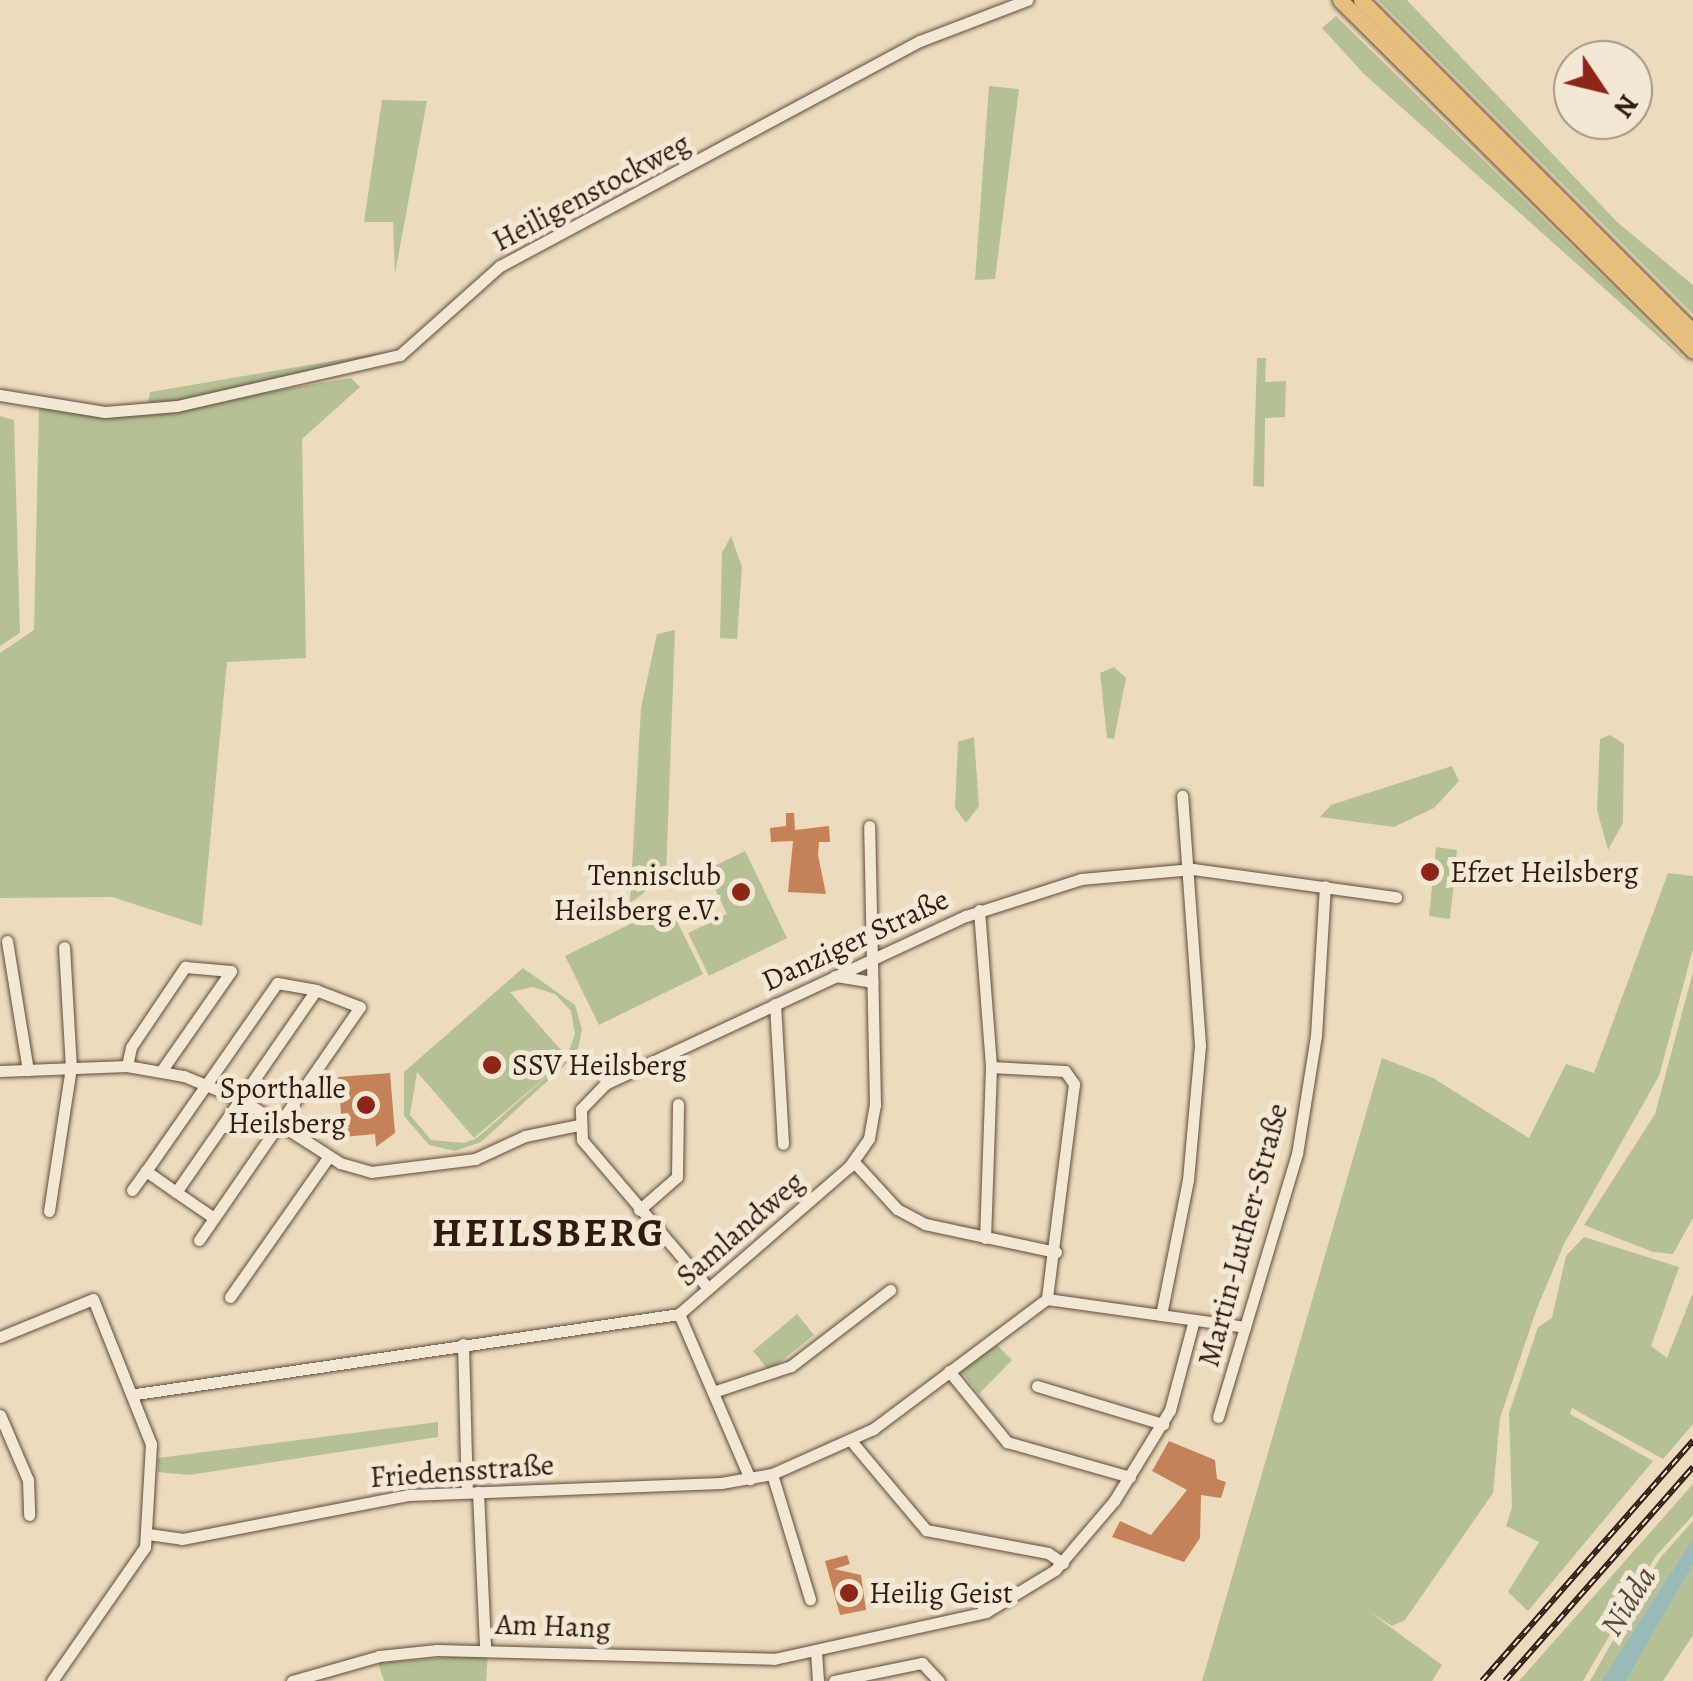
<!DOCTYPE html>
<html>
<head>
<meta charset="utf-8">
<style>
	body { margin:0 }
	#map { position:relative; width:1693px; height:1681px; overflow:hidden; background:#eddbbd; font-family:Alegreya,serif }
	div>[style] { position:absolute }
	.green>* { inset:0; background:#b5c194 }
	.water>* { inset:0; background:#9abab8 }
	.building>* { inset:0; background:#c58258 }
	.roads { filter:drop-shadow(0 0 2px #5e4c3a) drop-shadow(0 0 2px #5e4c3a) }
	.minor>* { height:11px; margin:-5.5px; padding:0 5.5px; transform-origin:5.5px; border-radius:5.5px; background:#f3e8d4 }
	.highway>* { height:15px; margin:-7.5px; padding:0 7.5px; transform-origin:7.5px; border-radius:7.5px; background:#e6be7e }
	.rail>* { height:6px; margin-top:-3px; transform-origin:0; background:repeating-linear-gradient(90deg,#f3e8d4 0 8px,#2f1c0e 0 16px); box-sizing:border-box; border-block:2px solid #2f1c0e }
	.dots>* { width:28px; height:28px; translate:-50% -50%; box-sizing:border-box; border:5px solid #f3e8d4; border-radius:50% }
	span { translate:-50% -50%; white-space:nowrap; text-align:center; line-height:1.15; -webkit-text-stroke:10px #f3e8d4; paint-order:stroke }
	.street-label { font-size:30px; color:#2f1c0e }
	.poi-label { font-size:30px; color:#2f1c0e }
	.left { translate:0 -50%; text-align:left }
	.right { translate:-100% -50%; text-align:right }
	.water-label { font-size:32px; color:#4f4b41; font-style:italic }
	.district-label { font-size:40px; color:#2f1c0e; font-weight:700; letter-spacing:2.5px }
	.north { position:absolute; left:1553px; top:40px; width:100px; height:100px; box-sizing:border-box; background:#f3e8d4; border:2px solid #a59685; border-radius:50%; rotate:125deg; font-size:28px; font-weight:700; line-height:40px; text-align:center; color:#2f1c0e }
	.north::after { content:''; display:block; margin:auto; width:35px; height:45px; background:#8f2418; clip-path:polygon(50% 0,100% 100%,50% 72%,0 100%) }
</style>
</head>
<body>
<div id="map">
	<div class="green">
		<div style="clip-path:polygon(1378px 0,1407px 0,1617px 222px,1693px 285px,1693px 314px)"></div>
		<div style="clip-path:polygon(1336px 16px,1607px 281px,1690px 365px,1364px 74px,1322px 28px)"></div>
		<div style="clip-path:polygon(989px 86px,1019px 89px,995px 279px,975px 280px)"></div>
		<div style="clip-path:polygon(382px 100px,427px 101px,395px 273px,393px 222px,364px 222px)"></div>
		<div style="clip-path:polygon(391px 351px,204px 397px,148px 405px,150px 392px)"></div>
		<div style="clip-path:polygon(1257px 358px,1266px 358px,1265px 382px,1286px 381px,1285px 417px,1265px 418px,1264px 487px,1253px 486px)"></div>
		<div style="clip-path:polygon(351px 378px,360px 387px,302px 439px,306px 658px,227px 662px,202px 926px,112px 897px,0 898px,0 653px,34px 630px,39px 406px,137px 414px)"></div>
		<div style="clip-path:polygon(0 416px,14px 420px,20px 633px,0 646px)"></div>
		<div style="clip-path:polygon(731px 536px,742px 567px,737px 639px,720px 638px,722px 553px)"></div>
		<div style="clip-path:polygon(675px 630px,666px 877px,630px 903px,641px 708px,657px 634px)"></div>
		<div style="clip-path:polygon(1114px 667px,1126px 678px,1114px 739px,1107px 738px,1100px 673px)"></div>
		<div style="clip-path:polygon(1610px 735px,1624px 744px,1623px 823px,1608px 850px,1597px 810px,1600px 739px)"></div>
		<div style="clip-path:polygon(974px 737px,979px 806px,966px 823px,955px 808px,958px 742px)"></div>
		<div style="clip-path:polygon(1452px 766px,1459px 781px,1434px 808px,1394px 827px,1320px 817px,1331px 805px)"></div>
		<div style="clip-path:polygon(1436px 847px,1457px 850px,1450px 919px,1429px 916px)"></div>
		<div style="clip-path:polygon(745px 851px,787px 938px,709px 976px,688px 933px,727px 914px,706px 870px)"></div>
		<div style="clip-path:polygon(1668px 873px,1693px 876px,1693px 949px,1659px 1076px,1564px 1244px,1537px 1308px,1500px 1418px,1493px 1493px,1405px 1620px,1392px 1626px,1371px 1613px,1442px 1665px,1432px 1681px,1202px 1681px,1382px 1058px,1433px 1078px,1529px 1138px,1566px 1064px,1594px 1073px)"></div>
		<div style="clip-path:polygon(669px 905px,703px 974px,599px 1025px,565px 956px)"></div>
		<div style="clip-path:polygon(evenodd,523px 968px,575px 1005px,582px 1029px,577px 1054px,481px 1142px,455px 1151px,429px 1145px,404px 1116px,404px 1072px,523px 968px,533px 987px,555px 994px,571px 1011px,575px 1034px,567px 1057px,510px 992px,533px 987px,523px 968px,563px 1062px,484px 1132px,475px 1139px,464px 1143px,431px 1140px,410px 1115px,417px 1072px,474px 1138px,563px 1062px)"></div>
		<div style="clip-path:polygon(1693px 972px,1693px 1218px,1673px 1254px,1653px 1252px,1584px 1225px,1655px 1114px)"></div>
		<div style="clip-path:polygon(1584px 1237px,1679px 1267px,1651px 1346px,1667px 1358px,1693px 1293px,1693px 1424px,1663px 1459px,1572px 1408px,1570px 1414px,1653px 1461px,1528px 1611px,1508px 1592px,1539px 1542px,1506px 1526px,1512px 1507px,1509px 1413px,1538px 1327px,1552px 1318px,1566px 1256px)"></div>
		<div style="clip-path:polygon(797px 1314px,814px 1335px,769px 1371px,753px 1351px)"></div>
		<div style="clip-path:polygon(995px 1343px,1012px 1360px,979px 1394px,960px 1369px)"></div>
		<div style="clip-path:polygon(438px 1422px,438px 1437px,189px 1475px,158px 1472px,158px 1458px)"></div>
		<div style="clip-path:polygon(1693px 1484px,1693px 1515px,1656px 1556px,1583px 1681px,1519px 1681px)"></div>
		<div style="clip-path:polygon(1693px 1521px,1693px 1538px,1601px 1681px,1590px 1681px,1660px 1558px)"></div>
		<div style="clip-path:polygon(1693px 1565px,1693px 1635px,1663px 1681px,1626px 1681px)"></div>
		<div style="clip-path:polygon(488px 1654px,486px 1681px,384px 1681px,378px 1663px)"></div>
	</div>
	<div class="water">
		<div style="clip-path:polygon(1693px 1538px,1693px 1565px,1626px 1681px,1601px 1681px)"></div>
	</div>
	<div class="building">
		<div style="clip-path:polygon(786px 813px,794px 813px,795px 830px,829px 826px,830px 842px,819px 842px,818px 855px,826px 894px,788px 892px,793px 841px,771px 842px,770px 828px,786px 826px)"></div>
		<div style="clip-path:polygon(390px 1073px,395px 1133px,376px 1147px,375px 1134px,343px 1137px,338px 1077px)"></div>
		<div style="clip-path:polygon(1169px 1441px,1215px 1460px,1217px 1479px,1226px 1482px,1221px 1498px,1201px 1495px,1200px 1538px,1184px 1562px,1112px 1537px,1120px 1521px,1151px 1535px,1187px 1490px,1152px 1471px)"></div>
		<div style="clip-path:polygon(847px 1555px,850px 1564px,834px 1569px,861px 1575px,866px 1610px,840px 1615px,825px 1561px)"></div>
	</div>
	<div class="roads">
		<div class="minor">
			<div style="left:0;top:395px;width:106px;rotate:9.2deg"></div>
			<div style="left:105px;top:412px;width:72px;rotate:-4.8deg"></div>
			<div style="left:177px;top:406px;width:229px;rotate:-12.9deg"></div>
			<div style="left:400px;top:355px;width:134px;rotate:-41.7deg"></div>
			<div style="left:500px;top:266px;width:476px;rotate:-28.2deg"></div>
			<div style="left:920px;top:41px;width:115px;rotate:-21deg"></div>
			<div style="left:979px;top:910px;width:157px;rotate:85.6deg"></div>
			<div style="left:991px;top:1067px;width:171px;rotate:92deg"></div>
			<div style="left:7px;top:941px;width:131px;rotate:80.8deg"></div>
			<div style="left:835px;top:976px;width:38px;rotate:9deg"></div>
			<div style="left:775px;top:1004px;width:140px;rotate:86.7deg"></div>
			<div style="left:127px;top:1066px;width:19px;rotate:-78deg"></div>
			<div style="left:131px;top:1047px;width:97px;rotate:-56deg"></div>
			<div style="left:185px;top:967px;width:46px;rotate:5deg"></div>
			<div style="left:231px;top:971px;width:121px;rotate:124.9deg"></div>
			<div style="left:991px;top:1067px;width:74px;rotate:3.1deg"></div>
			<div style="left:1065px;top:1071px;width:16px;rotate:55deg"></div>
			<div style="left:1074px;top:1084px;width:217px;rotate:97.2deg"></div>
			<div style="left:0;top:1071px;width:127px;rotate:-2.3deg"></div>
			<div style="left:127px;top:1066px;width:58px;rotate:10deg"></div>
			<div style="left:184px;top:1076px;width:63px;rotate:22.5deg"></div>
			<div style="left:242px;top:1100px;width:117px;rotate:32.7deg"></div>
			<div style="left:340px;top:1163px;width:32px;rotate:16deg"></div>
			<div style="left:371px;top:1172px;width:105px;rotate:-7.1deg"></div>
			<div style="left:475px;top:1159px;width:55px;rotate:-24.7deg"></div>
			<div style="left:525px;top:1136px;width:54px;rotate:-11.7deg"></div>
			<div style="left:854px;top:1162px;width:64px;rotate:47.5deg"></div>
			<div style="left:897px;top:1209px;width:32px;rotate:28deg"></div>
			<div style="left:925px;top:1224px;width:134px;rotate:12.1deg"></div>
			<div style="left:132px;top:1190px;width:24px;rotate:-54deg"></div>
			<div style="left:176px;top:1192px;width:37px;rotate:-145deg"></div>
			<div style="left:146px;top:1171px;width:229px;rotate:-55.1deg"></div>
			<div style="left:277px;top:983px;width:40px;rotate:10deg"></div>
			<div style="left:316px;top:990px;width:246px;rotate:124.7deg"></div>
			<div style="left:176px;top:1192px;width:46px;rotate:34.4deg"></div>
			<div style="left:639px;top:1210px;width:50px;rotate:-41deg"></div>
			<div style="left:677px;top:1177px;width:73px;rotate:-89.2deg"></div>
			<div style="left:49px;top:1211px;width:145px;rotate:-81.3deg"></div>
			<div style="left:71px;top:1068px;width:121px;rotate:-93.3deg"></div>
			<div style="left:199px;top:1240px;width:283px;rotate:-55.4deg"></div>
			<div style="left:360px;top:1007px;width:47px;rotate:-158.9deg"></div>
			<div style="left:708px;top:1288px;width:194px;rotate:-130.4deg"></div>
			<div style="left:582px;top:1140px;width:31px;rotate:-92deg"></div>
			<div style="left:581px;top:1109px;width:35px;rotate:-46deg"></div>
			<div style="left:605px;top:1084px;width:398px;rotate:-25deg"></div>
			<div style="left:966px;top:916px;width:121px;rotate:-17.8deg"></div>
			<div style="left:1081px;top:879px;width:112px;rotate:-5.1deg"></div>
			<div style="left:1193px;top:869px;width:205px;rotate:7.9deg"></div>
			<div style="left:230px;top:1297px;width:172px;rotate:-54.9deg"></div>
			<div style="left:679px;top:1314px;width:180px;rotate:66.7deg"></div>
			<div style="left:1161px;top:1315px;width:138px;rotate:-78.7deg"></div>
			<div style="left:1188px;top:1180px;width:136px;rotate:-84.9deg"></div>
			<div style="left:1200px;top:1045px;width:250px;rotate:-94.1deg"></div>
			<div style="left:0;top:1337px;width:100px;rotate:-22.2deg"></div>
			<div style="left:93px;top:1299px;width:156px;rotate:68.2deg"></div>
			<div style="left:151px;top:1444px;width:103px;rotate:93.3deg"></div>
			<div style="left:145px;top:1547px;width:163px;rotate:124.8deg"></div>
			<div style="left:463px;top:1344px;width:148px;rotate:88.5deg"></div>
			<div style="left:949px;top:1371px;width:92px;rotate:50.8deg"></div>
			<div style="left:1007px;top:1442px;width:128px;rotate:15.9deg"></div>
			<div style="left:1037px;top:1386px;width:132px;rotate:16.8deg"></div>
			<div style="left:713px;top:1392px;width:82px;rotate:-18.4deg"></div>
			<div style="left:791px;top:1366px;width:125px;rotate:-37.5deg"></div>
			<div style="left:136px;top:1394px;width:549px;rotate:-8.38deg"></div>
			<div style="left:679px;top:1314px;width:225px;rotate:-40.9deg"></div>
			<div style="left:849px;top:1167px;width:35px;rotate:-55deg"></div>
			<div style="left:869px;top:1138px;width:34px;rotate:-80deg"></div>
			<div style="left:875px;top:1105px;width:279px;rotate:-91.2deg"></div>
			<div style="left:0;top:1415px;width:71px;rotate:66.7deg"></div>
			<div style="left:28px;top:1480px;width:35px;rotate:88deg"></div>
			<div style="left:1218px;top:1417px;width:275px;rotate:-73.3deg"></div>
			<div style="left:1297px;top:1154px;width:120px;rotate:-80.9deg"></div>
			<div style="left:1316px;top:1036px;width:150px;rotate:-86.6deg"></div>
			<div style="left:852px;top:1442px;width:115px;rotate:49.9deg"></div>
			<div style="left:926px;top:1530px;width:124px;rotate:10.7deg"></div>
			<div style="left:1048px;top:1553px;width:18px;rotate:34deg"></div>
			<div style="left:772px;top:1474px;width:131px;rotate:73.1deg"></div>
			<div style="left:478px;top:1492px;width:157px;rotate:87.4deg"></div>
			<div style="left:148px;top:1534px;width:34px;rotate:8deg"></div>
			<div style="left:182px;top:1539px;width:231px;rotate:-11deg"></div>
			<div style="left:409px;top:1495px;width:312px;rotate:-2.2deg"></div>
			<div style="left:721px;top:1483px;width:52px;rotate:-10deg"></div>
			<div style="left:772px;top:1474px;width:111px;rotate:-24deg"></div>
			<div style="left:873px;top:1429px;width:217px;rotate:-36.8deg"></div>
			<div style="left:1047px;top:1299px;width:200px;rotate:8deg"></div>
			<div style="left:816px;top:1652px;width:29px;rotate:86deg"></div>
			<div style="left:292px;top:1681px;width:91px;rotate:-16deg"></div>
			<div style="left:379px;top:1656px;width:58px;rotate:-5.9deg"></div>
			<div style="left:437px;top:1650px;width:337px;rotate:1.5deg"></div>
			<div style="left:774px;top:1659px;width:217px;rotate:-12.5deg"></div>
			<div style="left:986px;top:1612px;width:81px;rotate:-31.3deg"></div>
			<div style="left:1055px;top:1570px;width:91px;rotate:-49.5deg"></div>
			<div style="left:1114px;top:1501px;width:107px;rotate:-58.4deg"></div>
			<div style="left:1170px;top:1410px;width:93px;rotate:-75.1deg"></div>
			<div style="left:834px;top:1681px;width:90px;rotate:-11.6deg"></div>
			<div style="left:922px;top:1663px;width:25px;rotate:47deg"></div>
		</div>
		<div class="highway">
			<div style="left:1340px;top:0;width:498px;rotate:44.8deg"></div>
			<div style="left:1361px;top:0;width:470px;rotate:45deg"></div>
		</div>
	</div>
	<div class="rail">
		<div style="left:1482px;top:1681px;width:320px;rotate:-48.7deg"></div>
		<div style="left:1505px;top:1681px;width:285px;rotate:-48.7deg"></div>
	</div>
	<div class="dots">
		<div style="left:1430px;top:872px;background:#8f2418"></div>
		<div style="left:741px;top:892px;background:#8f2418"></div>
		<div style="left:492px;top:1065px;background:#8f2418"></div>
		<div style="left:366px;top:1105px;background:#8f2418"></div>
		<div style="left:849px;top:1593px;background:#8f2418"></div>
	</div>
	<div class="street-label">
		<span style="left:591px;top:192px;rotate:-28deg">Heiligenstockweg</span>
		<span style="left:855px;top:940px;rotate:-25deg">Danziger Straße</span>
		<span style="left:740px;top:1229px;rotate:-41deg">Samlandweg</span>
		<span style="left:1243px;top:1235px;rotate:-75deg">Martin-Luther-Straße</span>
		<span style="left:462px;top:1471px;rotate:-4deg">Friedensstraße</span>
		<span style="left:553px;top:1626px;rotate:2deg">Am Hang</span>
	</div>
	<div class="poi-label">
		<span class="left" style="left:1450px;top:872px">Efzet Heilsberg</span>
		<span class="right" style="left:721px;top:892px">Tennisclub<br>Heilsberg e.V.</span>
		<span class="left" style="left:512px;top:1065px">SSV Heilsberg</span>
		<span class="right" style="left:346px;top:1105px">Sporthalle<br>Heilsberg</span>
		<span class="left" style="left:869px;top:1593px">Heilig Geist</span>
	</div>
	<div class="water-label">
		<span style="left:1628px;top:1601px;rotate:-58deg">Nidda</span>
	</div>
	<div class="district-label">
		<span style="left:549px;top:1233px">HEILSBERG</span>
	</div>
	<div class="north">N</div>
</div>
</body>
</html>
